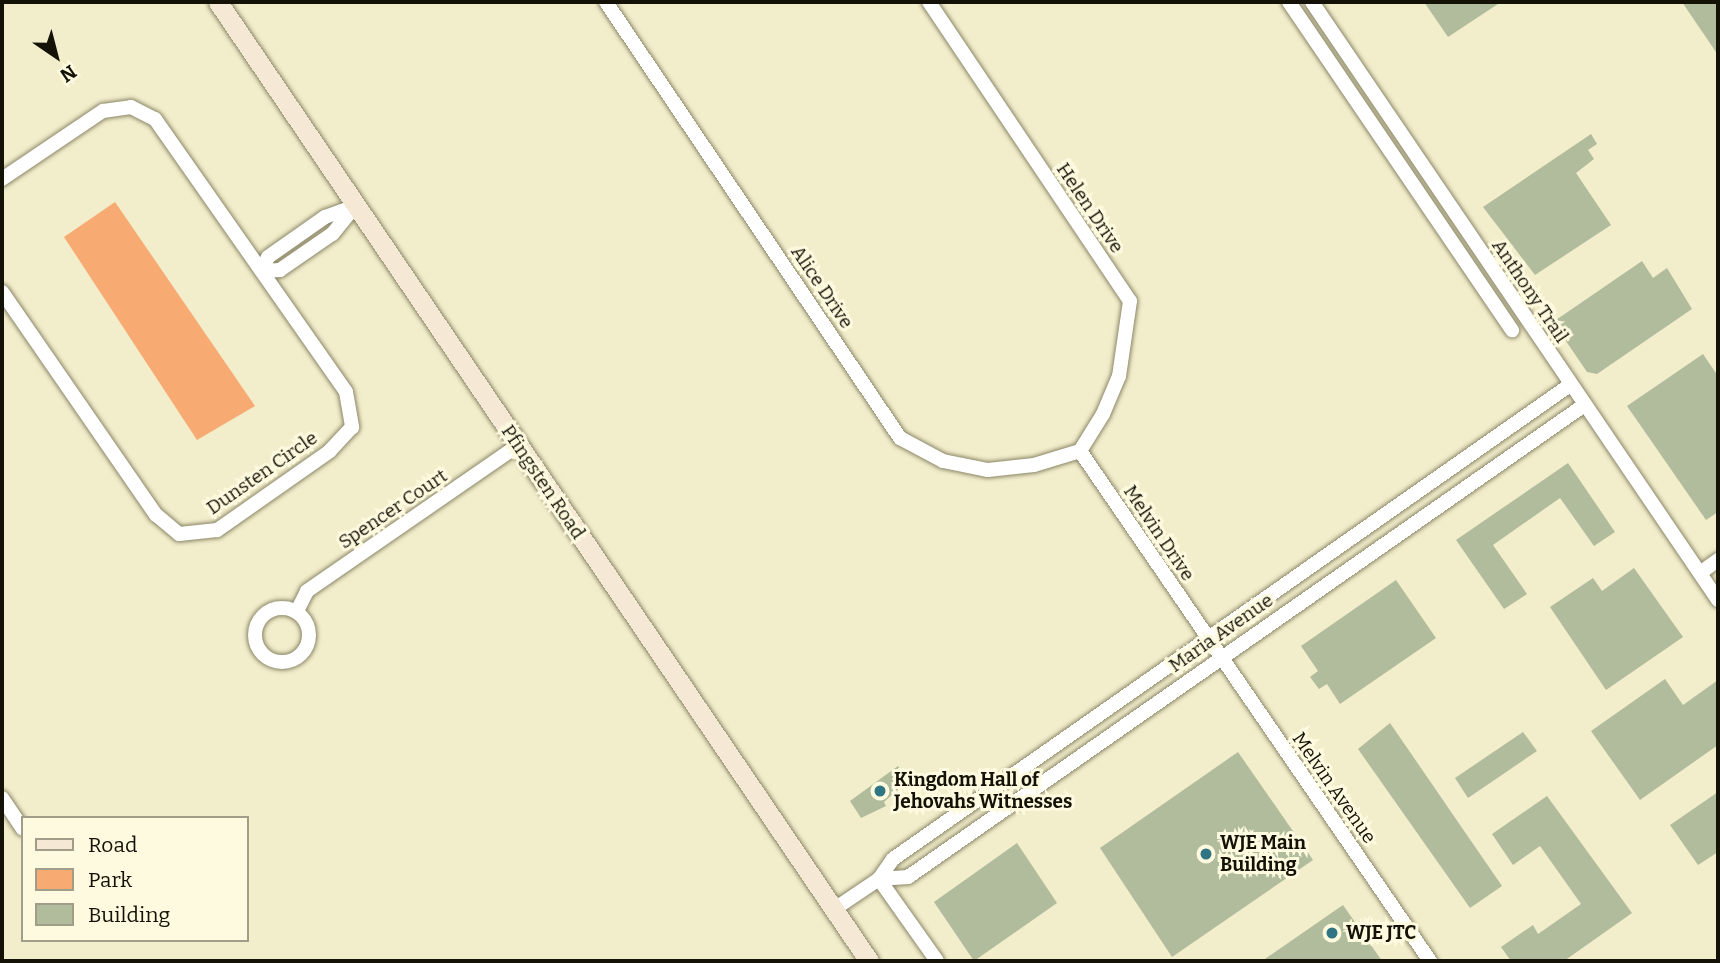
<!DOCTYPE html>
<html>
<head>
<meta charset="utf-8">
<style>
	body { margin:0 }
	#map { position:relative; width:1720px; height:963px; overflow:hidden; background:#f2edcb; font-family:Bitter,serif }
	div>[style] { position:absolute }
	.green>* { inset:0; background:#f8aa73 }
	.building>* { inset:0; background:#b1bc9d }
	.roads { filter:drop-shadow(0 0 2px #8b8768) drop-shadow(0 0 2px #8b8768) }
	.street>* { height:14px; margin:-7px; padding:0 7px; transform-origin:7px; border-radius:7px; background:#fff }
	.street>.ring { margin:-7px; padding:0; box-sizing:content-box; background:none; border:14px solid #fff; border-radius:50% }
	.secondary>* { height:19px; margin:-9.5px; padding:0 9.5px; transform-origin:9.5px; border-radius:9.5px; background:#f5e9d6 }
	.dots>* { width:19px; height:19px; translate:-50% -50%; box-sizing:border-box; border:4px solid #fefadf; border-radius:50% }
	span { translate:-50% -50%; white-space:nowrap; text-align:center; line-height:1.15; -webkit-text-stroke:6px #fefadf; paint-order:stroke }
	.street-label { font-size:19px; color:#141207 }
	.poi-label { font-size:19px; color:#141207; font-weight:700 }
	.left { translate:0 -50%; text-align:left }
	.frame { position:absolute; inset:0; border:4px solid #141207; pointer-events:none }
	.legend { position:absolute; left:21px; top:816px; width:228px; height:126px; box-sizing:border-box; background:#fefadf; border:2px solid #a09d89; margin:0; padding:9px 12px; list-style:none; font-size:21px; color:#141207 }
	.legend li { display:flex; align-items:center; gap:14px; height:35px }
	.legend b { width:35px; border:2px solid #a09d89 }
	.north { position:absolute; left:21px; top:21px; width:70px; height:70px; -webkit-text-stroke:5px #fefadf; paint-order:stroke; rotate:145deg; font-size:19px; font-weight:700; line-height:28px; text-align:center; color:#141207 }
	.north::after { content:''; display:block; margin:auto; width:24px; height:32px; background:#141207; clip-path:polygon(50% 0,100% 100%,50% 72%,0 100%) }
</style>
</head>
<body>
<div id="map">
	<div class="green">
		<div style="clip-path:polygon(115px 202px,255px 406px,197px 440px,64px 237px)"></div>
	</div>
	<div class="building">
		<div style="clip-path:polygon(1424px 2px,1501px 2px,1448px 37px)"></div>
		<div style="clip-path:polygon(1682px 2px,1718px 2px,1718px 55px)"></div>
		<div style="clip-path:polygon(1591px 134px,1597px 144px,1588px 150px,1594px 159px,1576px 173px,1611px 225px,1535px 275px,1483px 207px)"></div>
		<div style="clip-path:polygon(1642px 261px,1653px 278px,1667px 268px,1692px 309px,1597px 374px,1587px 372px,1553px 322px)"></div>
		<div style="clip-path:polygon(1703px 354px,1718px 376px,1718px 512px,1706px 520px,1627px 406px)"></div>
		<div style="clip-path:polygon(1568px 463px,1615px 532px,1594px 546px,1560px 498px,1493px 545px,1527px 594px,1504px 609px,1456px 540px)"></div>
		<div style="clip-path:polygon(1634px 568px,1683px 637px,1606px 690px,1550px 607px,1593px 578px,1602px 591px)"></div>
		<div style="clip-path:polygon(1396px 580px,1436px 638px,1340px 704px,1327px 684px,1319px 689px,1310px 677px,1318px 671px,1301px 646px)"></div>
		<div style="clip-path:polygon(1665px 679px,1683px 705px,1718px 680px,1718px 745px,1640px 800px,1591px 731px)"></div>
		<div style="clip-path:polygon(1390px 723px,1502px 886px,1470px 908px,1358px 749px)"></div>
		<div style="clip-path:polygon(1523px 732px,1537px 751px,1468px 798px,1455px 778px)"></div>
		<div style="clip-path:polygon(1238px 752px,1313px 860px,1172px 957px,1100px 848px)"></div>
		<div style="clip-path:polygon(898px 766px,908px 781px,884px 802px,886px 806px,861px 818px,850px 801px)"></div>
		<div style="clip-path:polygon(1718px 792px,1718px 852px,1698px 865px,1670px 825px)"></div>
		<div style="clip-path:polygon(1547px 796px,1632px 913px,1564px 961px,1511px 961px,1501px 947px,1533px 925px,1538px 934px,1581px 904px,1540px 846px,1513px 865px,1492px 834px)"></div>
		<div style="clip-path:polygon(1017px 843px,1057px 903px,974px 961px,934px 902px)"></div>
		<div style="clip-path:polygon(1343px 905px,1382px 961px,1262px 961px)"></div>
	</div>
	<div class="roads">
		<div class="street">
			<div style="left:606px;top:2px;width:526px;rotate:56.01deg"></div>
			<div style="left:900px;top:438px;width:49px;rotate:28.1deg"></div>
			<div style="left:943px;top:461px;width:46px;rotate:11.3deg"></div>
			<div style="left:988px;top:470px;width:46px;rotate:-6.2deg"></div>
			<div style="left:1034px;top:465px;width:48px;rotate:-16.9deg"></div>
			<div style="left:929px;top:2px;width:360px;rotate:56.1deg"></div>
			<div style="left:1130px;top:301px;width:76px;rotate:98.3deg"></div>
			<div style="left:1119px;top:376px;width:41px;rotate:112.8deg"></div>
			<div style="left:1103px;top:414px;width:44px;rotate:121.9deg"></div>
			<div style="left:1289px;top:2px;width:397px;rotate:55.8deg"></div>
			<div style="left:1312px;top:2px;width:723px;rotate:55.83deg"></div>
			<div style="left:2px;top:179px;width:122px;rotate:-34deg"></div>
			<div style="left:103px;top:111px;width:28px;rotate:-8deg"></div>
			<div style="left:131px;top:107px;width:27px;rotate:27deg"></div>
			<div style="left:155px;top:119px;width:333px;rotate:55deg"></div>
			<div style="left:346px;top:392px;width:36px;rotate:80deg"></div>
			<div style="left:352px;top:427px;width:33px;rotate:133deg"></div>
			<div style="left:330px;top:451px;width:138px;rotate:145deg"></div>
			<div style="left:217px;top:530px;width:38px;rotate:174deg"></div>
			<div style="left:179px;top:534px;width:30px;rotate:-140deg"></div>
			<div style="left:156px;top:515px;width:271px;rotate:-124.6deg"></div>
			<div style="left:355px;top:206px;width:36px;rotate:129deg"></div>
			<div style="left:332px;top:234px;width:63px;rotate:145.3deg"></div>
			<div style="left:280px;top:270px;width:18px;rotate:177deg"></div>
			<div style="left:262px;top:271px;width:15px;rotate:-67deg"></div>
			<div style="left:268px;top:257px;width:70px;rotate:-35.1deg"></div>
			<div style="left:325px;top:217px;width:32px;rotate:-20deg"></div>
			<div style="left:1080px;top:451px;width:619px;rotate:55.54deg"></div>
			<div style="left:1700px;top:573px;width:22px;rotate:-36deg"></div>
			<div class="ring" style="left:255px;top:608px;width:40px;height:40px"></div>
			<div style="left:297px;top:611px;width:22px;rotate:-63deg"></div>
			<div style="left:307px;top:591px;width:257px;rotate:-34.6deg"></div>
			<div style="left:2px;top:798px;width:37px;rotate:56deg"></div>
			<div style="left:879px;top:879px;width:29px;rotate:-4deg"></div>
			<div style="left:908px;top:877px;width:823px;rotate:-34.91deg"></div>
			<div style="left:879px;top:879px;width:100px;rotate:54.7deg"></div>
			<div style="left:833px;top:910px;width:55px;rotate:-34deg"></div>
			<div style="left:879px;top:879px;width:24px;rotate:-55deg"></div>
			<div style="left:893px;top:859px;width:826px;rotate:-35deg"></div>
		</div>
		<div class="secondary">
			<div style="left:218px;top:2px;width:1159px;rotate:55.83deg"></div>
		</div>
	</div>
	<div class="dots">
		<div style="left:880px;top:791px;background:#2f7583"></div>
		<div style="left:1206px;top:854px;background:#2f7583"></div>
		<div style="left:1332px;top:933px;background:#2f7583"></div>
	</div>
	<div class="street-label">
		<span style="left:1090px;top:208px;rotate:56deg">Helen Drive</span>
		<span style="left:822px;top:287px;rotate:56deg">Alice Drive</span>
		<span style="left:1530px;top:291px;rotate:56deg">Anthony Trail</span>
		<span style="left:262px;top:473px;rotate:-35deg">Dunsten Circle</span>
		<span style="left:543px;top:482px;rotate:56deg">Pfingsten Road</span>
		<span style="left:393px;top:509px;rotate:-34deg">Spencer Court</span>
		<span style="left:1159px;top:533px;rotate:56deg">Melvin Drive</span>
		<span style="left:1221px;top:633px;rotate:-35deg">Maria Avenue</span>
		<span style="left:1334px;top:788px;rotate:55deg">Melvin Avenue</span>
	</div>
	<div class="poi-label">
		<span class="left" style="left:894px;top:791px">Kingdom Hall of<br>Jehovahs Witnesses</span>
		<span class="left" style="left:1220px;top:854px">WJE Main<br>Building</span>
		<span class="left" style="left:1346px;top:933px">WJE JTC</span>
	</div>
	<div class="frame"></div>
	<ul class="legend">
	<li><b style="height:9px;background:#f5e9d6"></b>Road</li>
	<li><b style="height:19px;background:#f8aa73"></b>Park</li>
	<li><b style="height:19px;background:#b1bc9d"></b>Building</li>
	</ul>
	<div class="north">N</div>
</div>
</body>
</html>
